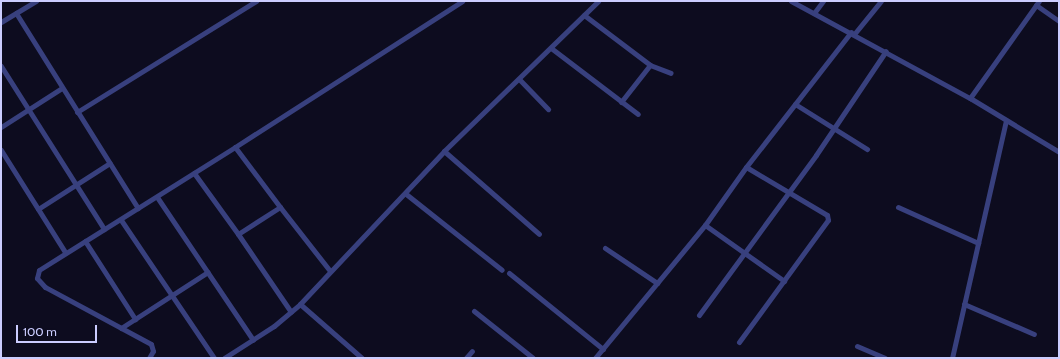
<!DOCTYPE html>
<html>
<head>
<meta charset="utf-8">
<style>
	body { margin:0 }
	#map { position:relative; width:1060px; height:359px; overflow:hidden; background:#0d0c1f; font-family:Cabin,sans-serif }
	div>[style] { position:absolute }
	.minor>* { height:5px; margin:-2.5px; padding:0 2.5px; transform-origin:2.5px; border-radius:2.5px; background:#38407e }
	span { translate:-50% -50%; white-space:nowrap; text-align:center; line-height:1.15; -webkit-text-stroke:3px #0d0c1f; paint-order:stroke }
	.frame { position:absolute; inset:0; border:2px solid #cbcdff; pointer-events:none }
	.scale { position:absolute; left:16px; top:325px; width:81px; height:18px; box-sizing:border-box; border:2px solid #cbcdff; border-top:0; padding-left:5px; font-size:12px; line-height:14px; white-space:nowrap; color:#cbcdff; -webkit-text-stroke:3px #0d0c1f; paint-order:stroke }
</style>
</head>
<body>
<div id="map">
	<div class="minor">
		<div style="left:791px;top:1px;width:204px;rotate:28.5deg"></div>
		<div style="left:970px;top:98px;width:104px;rotate:31.2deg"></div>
		<div style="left:1036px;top:5px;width:28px;rotate:35deg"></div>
		<div style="left:16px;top:13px;width:230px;rotate:58deg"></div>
		<div style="left:814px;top:13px;width:15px;rotate:-53deg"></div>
		<div style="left:584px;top:15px;width:83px;rotate:37.1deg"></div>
		<div style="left:650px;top:65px;width:47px;rotate:128.1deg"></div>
		<div style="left:1px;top:22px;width:41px;rotate:-31deg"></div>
		<div style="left:855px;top:33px;width:41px;rotate:-50.9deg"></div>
		<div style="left:551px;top:48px;width:109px;rotate:37.2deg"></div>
		<div style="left:650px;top:65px;width:22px;rotate:21deg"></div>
		<div style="left:1px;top:66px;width:193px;rotate:57.7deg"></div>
		<div style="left:519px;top:79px;width:42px;rotate:46deg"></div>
		<div style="left:970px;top:98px;width:119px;rotate:-54.6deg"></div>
		<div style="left:795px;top:104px;width:85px;rotate:32deg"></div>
		<div style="left:77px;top:112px;width:211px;rotate:-31.8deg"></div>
		<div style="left:1px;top:127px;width:72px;rotate:-32.6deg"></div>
		<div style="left:1px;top:150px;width:120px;rotate:57.9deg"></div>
		<div style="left:444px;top:151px;width:126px;rotate:41.1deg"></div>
		<div style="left:194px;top:173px;width:75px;rotate:54.2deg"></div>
		<div style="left:238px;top:234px;width:50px;rotate:-32.7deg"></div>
		<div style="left:280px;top:207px;width:75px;rotate:-126.9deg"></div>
		<div style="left:235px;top:147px;width:270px;rotate:-32.7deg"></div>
		<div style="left:406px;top:194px;width:122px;rotate:38.4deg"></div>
		<div style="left:157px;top:197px;width:172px;rotate:56.1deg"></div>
		<div style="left:280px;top:207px;width:81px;rotate:52deg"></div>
		<div style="left:898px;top:207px;width:88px;rotate:24.2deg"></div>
		<div style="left:38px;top:209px;width:85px;rotate:-32.6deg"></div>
		<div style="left:121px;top:220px;width:166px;rotate:56deg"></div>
		<div style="left:705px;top:225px;width:97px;rotate:35.3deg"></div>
		<div style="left:238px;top:234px;width:94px;rotate:55.8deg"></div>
		<div style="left:85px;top:241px;width:93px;rotate:57.3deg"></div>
		<div style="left:605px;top:248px;width:63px;rotate:33.9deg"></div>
		<div style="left:509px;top:273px;width:121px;rotate:39deg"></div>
		<div style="left:300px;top:304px;width:82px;rotate:41.1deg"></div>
		<div style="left:964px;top:304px;width:76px;rotate:23.2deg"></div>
		<div style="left:474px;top:311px;width:75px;rotate:38.5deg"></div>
		<div style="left:699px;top:315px;width:198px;rotate:-53.8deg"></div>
		<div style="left:816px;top:155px;width:125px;rotate:-56.1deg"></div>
		<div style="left:121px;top:328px;width:103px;rotate:-32.8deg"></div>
		<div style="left:739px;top:342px;width:151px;rotate:-53.9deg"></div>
		<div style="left:828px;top:220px;width:5px;rotate:-101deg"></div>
		<div style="left:827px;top:215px;width:94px;rotate:-149.3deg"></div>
		<div style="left:857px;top:346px;width:30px;rotate:23deg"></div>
		<div style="left:149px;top:358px;width:8px;rotate:-60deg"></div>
		<div style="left:153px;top:351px;width:7px;rotate:-106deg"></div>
		<div style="left:151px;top:344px;width:120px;rotate:-151.7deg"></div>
		<div style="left:45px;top:287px;width:12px;rotate:-132deg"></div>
		<div style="left:37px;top:278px;width:8px;rotate:-76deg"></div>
		<div style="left:39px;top:270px;width:231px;rotate:-32.1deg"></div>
		<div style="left:224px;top:358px;width:59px;rotate:-32.6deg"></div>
		<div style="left:274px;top:326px;width:34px;rotate:-40deg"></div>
		<div style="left:300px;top:304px;width:210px;rotate:-46.7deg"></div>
		<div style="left:444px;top:151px;width:215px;rotate:-44.2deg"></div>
		<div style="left:466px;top:358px;width:9px;rotate:-49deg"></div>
		<div style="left:595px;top:358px;width:173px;rotate:-50.4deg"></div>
		<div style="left:705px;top:225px;width:71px;rotate:-54.7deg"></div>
		<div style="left:746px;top:167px;width:171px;rotate:-52.1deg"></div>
		<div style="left:952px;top:358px;width:244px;rotate:-77.2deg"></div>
	</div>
	<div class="frame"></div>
	<div class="scale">100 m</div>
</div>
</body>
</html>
